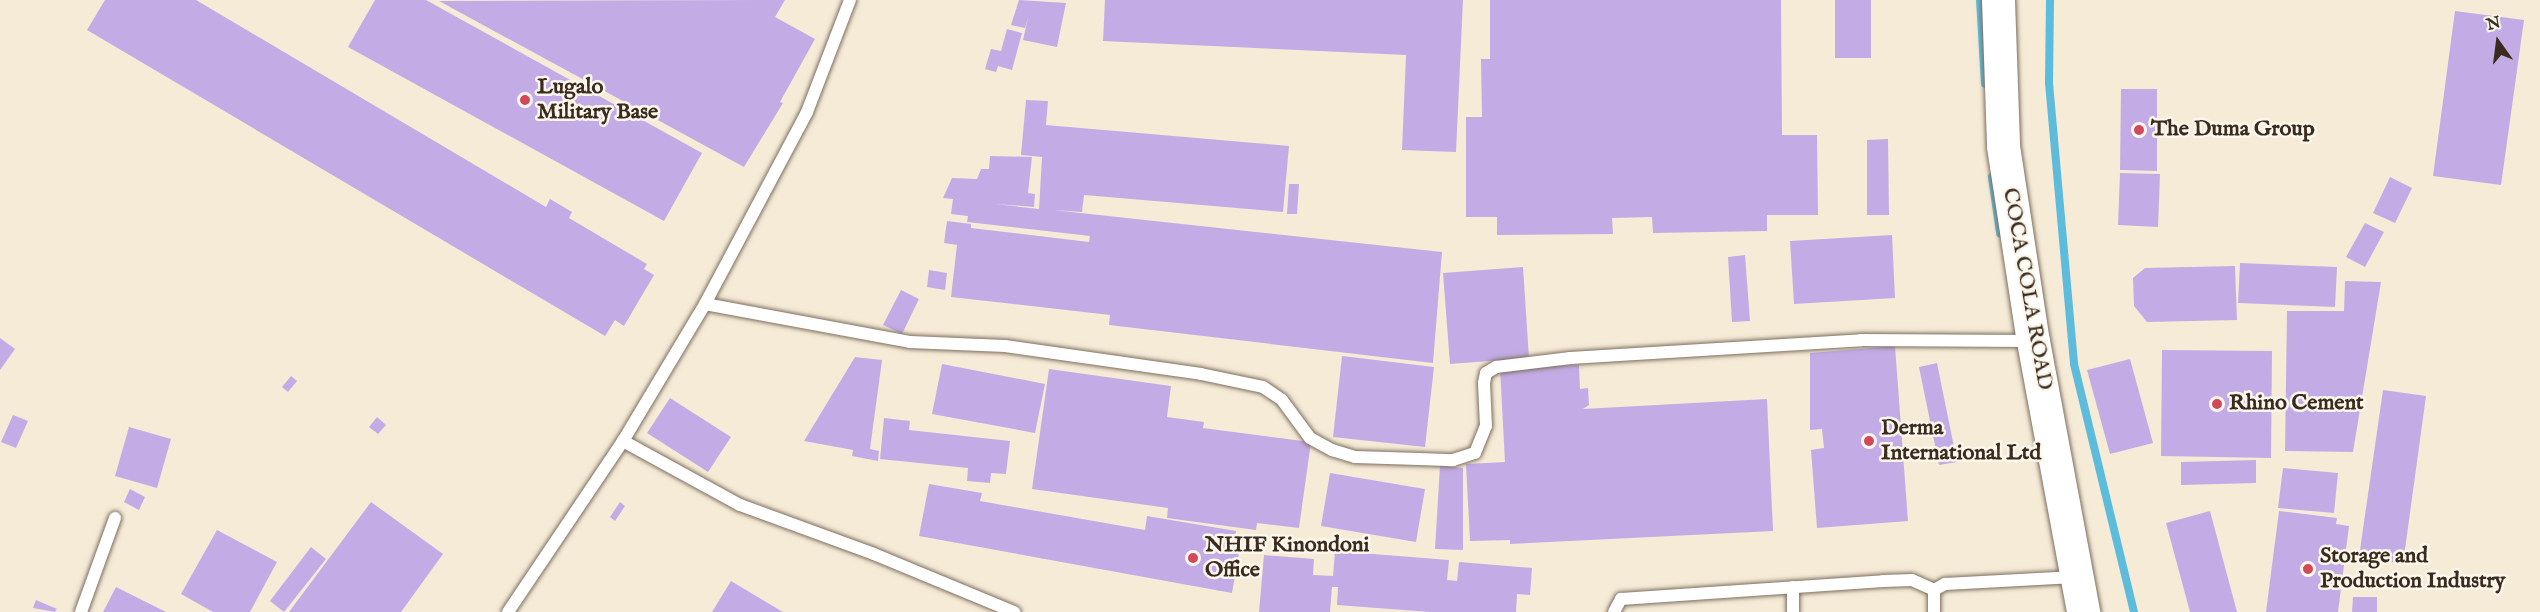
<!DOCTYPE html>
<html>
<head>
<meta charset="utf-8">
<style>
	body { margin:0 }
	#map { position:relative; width:2540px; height:612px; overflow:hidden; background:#f6ebd7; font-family:"IM FELL English",serif }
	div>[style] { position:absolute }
	.stream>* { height:8px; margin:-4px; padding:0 4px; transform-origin:4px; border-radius:4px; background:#5dbbdb }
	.building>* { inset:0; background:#c3ace5 }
	.roads { filter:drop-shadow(0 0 2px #7c6e5f) drop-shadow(0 0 2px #7c6e5f) }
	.service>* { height:12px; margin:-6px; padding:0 6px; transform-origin:6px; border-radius:6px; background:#fff }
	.secondary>* { height:33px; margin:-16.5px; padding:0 16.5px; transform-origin:16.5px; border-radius:16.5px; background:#fff }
	.dots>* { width:16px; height:16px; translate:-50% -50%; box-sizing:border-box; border:3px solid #fbf7ec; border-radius:50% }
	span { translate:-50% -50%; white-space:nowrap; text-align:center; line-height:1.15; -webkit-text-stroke:5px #fbf7ec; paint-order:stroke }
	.poi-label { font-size:22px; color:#3b2a1e; font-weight:700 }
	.left { translate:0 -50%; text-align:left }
	.street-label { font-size:22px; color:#3b2a1e }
	.north { position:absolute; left:2468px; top:12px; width:60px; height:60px; -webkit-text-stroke:4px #fbf7ec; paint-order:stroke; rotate:346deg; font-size:16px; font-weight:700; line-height:24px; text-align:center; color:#3b2a1e }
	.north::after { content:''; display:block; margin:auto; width:21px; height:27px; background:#3b2a1e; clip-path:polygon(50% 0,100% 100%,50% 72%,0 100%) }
</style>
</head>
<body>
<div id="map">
	<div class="stream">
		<div style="left:1980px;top:0;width:84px;rotate:86.6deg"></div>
		<div style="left:2050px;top:0;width:83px;rotate:90.7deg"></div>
		<div style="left:2049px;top:83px;width:282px;rotate:84.9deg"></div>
		<div style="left:2074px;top:364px;width:255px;rotate:76.4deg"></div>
		<div style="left:1992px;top:177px;width:57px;rotate:81.9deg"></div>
	</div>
	<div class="building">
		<div style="clip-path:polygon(105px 0,196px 0,546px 207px,550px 199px,572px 212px,569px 218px,647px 264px,644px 269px,654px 275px,624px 326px,615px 320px,605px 336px,87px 30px)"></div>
		<div style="clip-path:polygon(375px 0,426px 0,702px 153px,664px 221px,348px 47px)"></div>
		<div style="clip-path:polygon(785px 0,775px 17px,815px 39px,780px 102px,783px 103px,744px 167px,439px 1px)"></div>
		<div style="clip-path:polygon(1019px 0,1066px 3px,1057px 47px,1023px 40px,1028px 18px,1025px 28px,1011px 25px)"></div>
		<div style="clip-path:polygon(1105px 0,1463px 0,1456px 152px,1402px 150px,1406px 55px,1103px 41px)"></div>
		<div style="clip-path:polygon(1490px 0,1781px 0,1782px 135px,1817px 135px,1818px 215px,1767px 215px,1767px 231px,1653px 233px,1652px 217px,1612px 218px,1613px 234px,1497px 235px,1497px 217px,1466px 217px,1466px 117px,1482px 117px,1481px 59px,1490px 59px)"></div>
		<div style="clip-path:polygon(1835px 0,1871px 0,1871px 58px,1835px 58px)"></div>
		<div style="clip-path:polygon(2455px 11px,2524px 20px,2501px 185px,2433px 176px)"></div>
		<div style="clip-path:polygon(1007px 29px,1022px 33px,1012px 70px,998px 66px,996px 72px,985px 69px,991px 49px,1001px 51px)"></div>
		<div style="clip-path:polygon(2121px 89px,2157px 89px,2157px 171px,2120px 170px)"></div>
		<div style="clip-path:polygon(1026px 100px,1048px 101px,1046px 125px,1289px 146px,1283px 212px,1084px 195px,1082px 212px,1053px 210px,1442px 252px,1433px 363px,1109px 325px,1110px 315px,951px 297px,957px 245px,944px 243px,947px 221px,971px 224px,971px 228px,1089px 242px,1090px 236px,967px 222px,968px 216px,951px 214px,953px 199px,943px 198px,952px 178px,977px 179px,981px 169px,989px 169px,990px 156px,1032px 157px,1028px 193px,1035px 194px,1034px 207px,995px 204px,1039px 209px,1042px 157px,1021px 155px)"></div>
		<div style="clip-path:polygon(1888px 139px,1889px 215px,1867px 215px,1867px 140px)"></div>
		<div style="clip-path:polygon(2120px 173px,2160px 174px,2158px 227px,2118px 225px)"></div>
		<div style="clip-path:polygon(2390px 177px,2412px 188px,2395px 223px,2373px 213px)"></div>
		<div style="clip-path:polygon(1289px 184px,1299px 184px,1297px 214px,1287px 214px)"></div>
		<div style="clip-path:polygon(2365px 223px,2384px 232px,2365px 267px,2346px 257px)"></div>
		<div style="clip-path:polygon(1892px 235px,1895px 298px,1794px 304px,1790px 241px)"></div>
		<div style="clip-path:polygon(1745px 255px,1750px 321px,1732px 322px,1728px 257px)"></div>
		<div style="clip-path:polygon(2240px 263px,2337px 267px,2335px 307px,2238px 303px)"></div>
		<div style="clip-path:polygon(2235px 266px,2237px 320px,2147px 322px,2134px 306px,2133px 278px,2145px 268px)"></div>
		<div style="clip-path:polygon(1523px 267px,1529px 358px,1450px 364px,1443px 273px)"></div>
		<div style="clip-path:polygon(929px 270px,947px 273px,945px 290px,927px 287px)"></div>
		<div style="clip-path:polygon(2345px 281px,2381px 282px,2353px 452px,2285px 451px,2287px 311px,2344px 311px)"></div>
		<div style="clip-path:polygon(901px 290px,919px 299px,902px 334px,883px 325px)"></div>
		<div style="clip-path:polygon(0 338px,15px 349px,0 370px)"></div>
		<div style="clip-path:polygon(1895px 346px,1908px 521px,1817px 528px,1811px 450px,1824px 448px,1822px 429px,1810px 430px,1810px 353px)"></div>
		<div style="clip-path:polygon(2162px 350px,2272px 351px,2271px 458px,2161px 456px)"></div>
		<div style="clip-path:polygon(1342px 356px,1434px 367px,1425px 447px,1333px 437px)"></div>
		<div style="clip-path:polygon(855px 357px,882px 360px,870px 449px,879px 451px,878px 461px,852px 456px,853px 450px,804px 441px)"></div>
		<div style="clip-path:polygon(2130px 359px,2153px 443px,2110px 454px,2087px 370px)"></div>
		<div style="clip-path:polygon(1937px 363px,1957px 462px,1939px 465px,1919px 367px)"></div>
		<div style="clip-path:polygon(942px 364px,1045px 384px,1035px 433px,932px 414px)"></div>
		<div style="clip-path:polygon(1579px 365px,1580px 389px,1588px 388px,1589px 405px,1583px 409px,1767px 399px,1773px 531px,1510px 544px,1510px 540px,1470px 541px,1466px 464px,1505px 462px,1500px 368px)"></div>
		<div style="clip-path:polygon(1049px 369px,1171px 386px,1167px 417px,1204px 422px,1203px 428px,1311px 442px,1299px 528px,1257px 523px,1256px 530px,1167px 518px,1168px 508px,1032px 489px)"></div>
		<div style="clip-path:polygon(291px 376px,297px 381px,288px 392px,282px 387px)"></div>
		<div style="clip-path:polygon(2383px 390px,2426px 396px,2403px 564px,2359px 557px)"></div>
		<div style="clip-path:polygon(670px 398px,731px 437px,708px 472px,647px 433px)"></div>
		<div style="clip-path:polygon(13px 415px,28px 421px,16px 448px,1px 442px)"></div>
		<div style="clip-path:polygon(377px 417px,386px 425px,378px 434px,369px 427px)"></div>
		<div style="clip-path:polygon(884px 418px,910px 421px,909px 430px,1010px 441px,1006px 474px,991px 473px,990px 483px,967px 481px,968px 468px,880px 459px)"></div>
		<div style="clip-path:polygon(129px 427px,171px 439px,157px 488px,115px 476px)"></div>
		<div style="clip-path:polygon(2256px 460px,2256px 483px,2181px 485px,2181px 462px)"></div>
		<div style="clip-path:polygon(1440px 466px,1463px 468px,1463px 550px,1435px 549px)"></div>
		<div style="clip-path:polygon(2283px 468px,2338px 473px,2334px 513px,2278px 508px)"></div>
		<div style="clip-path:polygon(1330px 473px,1425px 489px,1416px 542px,1321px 526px)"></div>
		<div style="clip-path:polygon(929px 484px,982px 493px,980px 501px,1145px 530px,1147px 516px,1236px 531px,1234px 546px,1240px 547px,1232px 593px,919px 536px)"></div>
		<div style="clip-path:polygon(130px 489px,145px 497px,139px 510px,124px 502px)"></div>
		<div style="clip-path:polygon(371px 502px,443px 554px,401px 612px,289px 612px)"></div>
		<div style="clip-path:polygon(620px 502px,625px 506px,615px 521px,610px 517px)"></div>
		<div style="clip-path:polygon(2210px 511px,2237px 612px,2190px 612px,2166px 523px)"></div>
		<div style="clip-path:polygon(2279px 511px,2337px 518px,2336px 524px,2349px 526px,2338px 612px,2266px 612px)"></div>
		<div style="clip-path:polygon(217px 530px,277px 562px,250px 612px,213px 612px,181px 594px)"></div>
		<div style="clip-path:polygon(311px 547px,326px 559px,284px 612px,270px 601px)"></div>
		<div style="clip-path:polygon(1335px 551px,1449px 560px,1447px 580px,1457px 581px,1459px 562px,1532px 568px,1530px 595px,1517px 594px,1516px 612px,1430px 612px,1337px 605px,1338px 587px,1332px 587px,1330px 612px,1259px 612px,1264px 555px,1314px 559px,1313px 575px,1333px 576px)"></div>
		<div style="clip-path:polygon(731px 581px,783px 612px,712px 612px)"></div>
		<div style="clip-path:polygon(116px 587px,166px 612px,103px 612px)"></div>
		<div style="clip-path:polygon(2353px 597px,2377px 597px,2377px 612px,2352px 612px)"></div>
		<div style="clip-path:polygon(36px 600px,57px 609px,55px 612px,33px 608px)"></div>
	</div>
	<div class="roads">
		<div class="service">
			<div style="left:705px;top:304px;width:208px;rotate:10.5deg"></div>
			<div style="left:910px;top:342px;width:95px;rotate:2.4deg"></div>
			<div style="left:1005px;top:346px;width:198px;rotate:8.1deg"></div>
			<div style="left:1201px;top:374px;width:63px;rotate:11.8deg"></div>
			<div style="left:1263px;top:387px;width:23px;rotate:34deg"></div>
			<div style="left:1282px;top:400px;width:47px;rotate:53.6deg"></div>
			<div style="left:1310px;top:438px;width:25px;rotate:29deg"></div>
			<div style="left:1332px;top:450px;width:24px;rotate:17deg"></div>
			<div style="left:1355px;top:457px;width:64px;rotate:1.8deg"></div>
			<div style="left:1419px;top:459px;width:34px;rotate:2deg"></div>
			<div style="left:1453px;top:460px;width:23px;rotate:-18deg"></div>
			<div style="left:1475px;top:453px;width:29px;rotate:-68deg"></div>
			<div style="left:1486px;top:426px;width:43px;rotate:-92.7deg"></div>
			<div style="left:1484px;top:383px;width:10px;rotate:-79deg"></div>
			<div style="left:1486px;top:373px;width:12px;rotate:-31deg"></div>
			<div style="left:1496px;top:367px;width:75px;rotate:-6.9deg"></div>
			<div style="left:1570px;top:358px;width:292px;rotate:-3.5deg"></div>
			<div style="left:1861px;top:340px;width:170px;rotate:0.3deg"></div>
			<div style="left:623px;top:441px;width:133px;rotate:28.7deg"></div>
			<div style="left:740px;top:505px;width:143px;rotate:20.1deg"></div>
			<div style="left:874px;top:554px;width:152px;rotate:22.5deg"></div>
			<div style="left:1793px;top:587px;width:25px;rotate:90deg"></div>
			<div style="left:81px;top:612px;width:100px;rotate:-70.1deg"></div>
			<div style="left:508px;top:612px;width:206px;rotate:-56.1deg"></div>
			<div style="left:623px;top:441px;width:160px;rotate:-59.1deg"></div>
			<div style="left:705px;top:304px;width:217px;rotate:-62deg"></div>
			<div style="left:807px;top:112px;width:120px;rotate:-69deg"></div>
			<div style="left:1614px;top:612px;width:15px;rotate:-62deg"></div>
			<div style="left:1621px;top:599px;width:263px;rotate:-3.9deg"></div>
			<div style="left:1883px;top:581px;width:29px;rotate:-2deg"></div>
			<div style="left:1912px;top:580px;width:24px;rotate:24deg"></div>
			<div style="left:1934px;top:612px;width:22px;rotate:-90deg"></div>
			<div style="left:1934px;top:590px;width:13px;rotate:-29deg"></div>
			<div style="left:1945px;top:584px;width:130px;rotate:-3.1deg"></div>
		</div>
		<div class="secondary">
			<div style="left:1998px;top:0;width:146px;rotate:88deg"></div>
			<div style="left:2003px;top:146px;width:197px;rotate:81.3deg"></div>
			<div style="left:2033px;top:341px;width:276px;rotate:79.5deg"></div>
		</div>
	</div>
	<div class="dots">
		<div style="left:525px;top:100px;background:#d1495b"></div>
		<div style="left:2139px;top:130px;background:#d1495b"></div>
		<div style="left:2217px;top:404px;background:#d1495b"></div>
		<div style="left:1869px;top:441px;background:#d1495b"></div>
		<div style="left:1193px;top:558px;background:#d1495b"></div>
		<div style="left:2308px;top:569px;background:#d1495b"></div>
	</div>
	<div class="poi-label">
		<span class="left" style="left:537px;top:100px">Lugalo<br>Military Base</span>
		<span class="left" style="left:2151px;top:130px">The Duma Group</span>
		<span class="left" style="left:2229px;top:404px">Rhino Cement</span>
		<span class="left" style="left:1881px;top:441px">Derma<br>International Ltd</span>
		<span class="left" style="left:1205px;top:558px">NHIF Kinondoni<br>Office</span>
		<span class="left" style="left:2320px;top:569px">Storage and<br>Production Industry</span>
	</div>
	<div class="street-label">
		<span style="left:2027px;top:289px;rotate:80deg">COCA COLA ROAD</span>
	</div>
	<div class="north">N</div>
</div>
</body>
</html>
